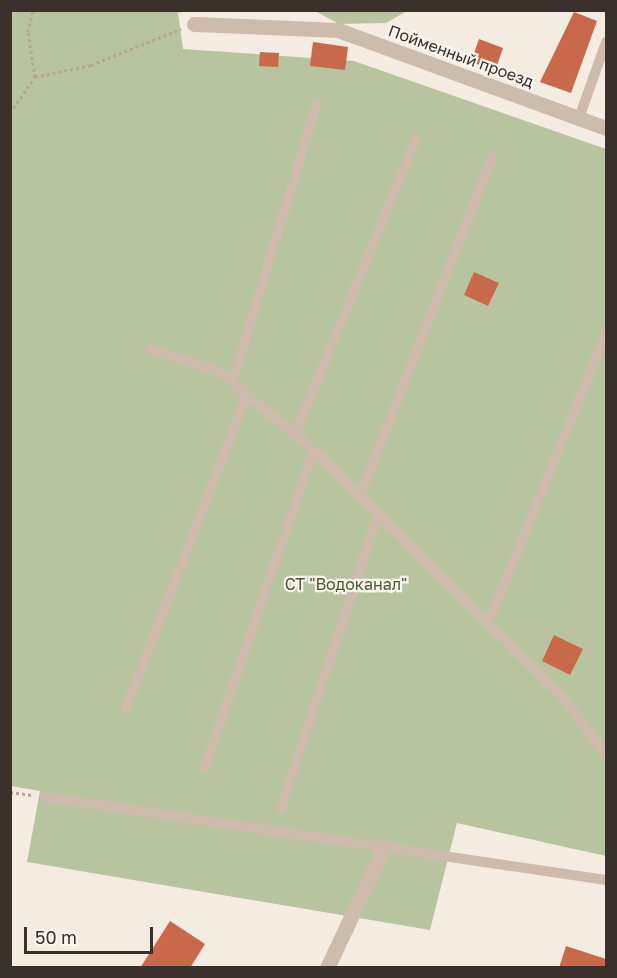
<!DOCTYPE html>
<html>
<head>
<meta charset="utf-8">
<style>
	body { margin:0 }
	#map { position:relative; width:617px; height:978px; overflow:hidden; background:#f4ebe1; font-family:"Golos Text",sans-serif }
	div>[style] { position:absolute }
	.green>* { inset:0; background:#b8c4a0 }
	.building>* { inset:0; background:#c8694b }
	.path>* { height:3px; margin-top:-1.5px; transform-origin:0; background:repeating-linear-gradient(90deg,#b9a596 0 3px,transparent 0 6px) }
	.lane>* { height:10px; margin:-5px; padding:0 5px; transform-origin:5px; border-radius:5px; background:#cdbbac }
	.street>* { height:15px; margin:-7.5px; padding:0 7.5px; transform-origin:7.5px; border-radius:7.5px; background:#cdbbac }
	span { translate:-50% -50%; white-space:nowrap; text-align:center; line-height:1.15; -webkit-text-stroke:4.5px #fbf5ee; paint-order:stroke }
	.street-label { font-size:16px; color:#3b302b }
	.park-label { font-size:16px; color:#4a5a2e }
	.frame { position:absolute; inset:0; border:12px solid #3b302b; pointer-events:none }
	.scale { position:absolute; left:24px; top:927px; width:129px; height:27px; box-sizing:border-box; border:3px solid #3b302b; border-top:0; padding-left:8px; font-size:18px; line-height:21px; white-space:nowrap; color:#3b302b; -webkit-text-stroke:4px #fbf5ee; paint-order:stroke }
</style>
</head>
<body>
<div id="map">
	<div class="green">
		<div style="clip-path:polygon(11px 11px,185px 11px,178px 13px,183px 49px,354px 61px,606px 149px,606px 856px,457px 823px,430px 930px,27px 862px,40px 791px,11px 786px)"></div>
		<div style="clip-path:polygon(315px 11px,407px 11px,386px 23px,339px 24px)"></div>
	</div>
	<div class="building">
		<div style="clip-path:polygon(574px 12px,597px 21px,571px 93px,540px 82px)"></div>
		<div style="clip-path:polygon(479px 39px,503px 48px,495px 71px,471px 62px)"></div>
		<div style="clip-path:polygon(313px 42px,348px 47px,345px 70px,310px 66px)"></div>
		<div style="clip-path:polygon(260px 52px,279px 53px,278px 67px,259px 66px)"></div>
		<div style="clip-path:polygon(474px 272px,499px 283px,488px 306px,464px 295px)"></div>
		<div style="clip-path:polygon(554px 635px,583px 649px,570px 675px,542px 661px)"></div>
		<div style="clip-path:polygon(170px 921px,205px 944px,190px 968px,140px 968px)"></div>
		<div style="clip-path:polygon(566px 946px,606px 959px,606px 968px,559px 968px)"></div>
	</div>
	<div class="path">
		<div style="left:35px;top:77px;width:57px;rotate:-12.1deg"></div>
		<div style="left:91px;top:65px;width:97px;rotate:-21.8deg"></div>
		<div style="left:10px;top:113px;width:44px;rotate:-55.2deg"></div>
		<div style="left:35px;top:77px;width:46px;rotate:-98.8deg"></div>
		<div style="left:28px;top:32px;width:23px;rotate:-77deg"></div>
		<div style="left:10px;top:792px;width:22px;rotate:8deg"></div>
	</div>
	<div class="lane">
		<div style="left:579px;top:118px;width:81px;rotate:-70.4deg"></div>
		<div style="left:150px;top:349px;width:74px;rotate:18.2deg"></div>
		<div style="left:220px;top:372px;width:133px;rotate:40.1deg"></div>
		<div style="left:322px;top:458px;width:340px;rotate:44.9deg"></div>
		<div style="left:563px;top:698px;width:71px;rotate:53deg"></div>
		<div style="left:232px;top:383px;width:293px;rotate:-73.1deg"></div>
		<div style="left:295px;top:435px;width:320px;rotate:-67.8deg"></div>
		<div style="left:360px;top:496px;width:364px;rotate:-68.7deg"></div>
		<div style="left:488px;top:624px;width:313px;rotate:-67.9deg"></div>
		<div style="left:126px;top:708px;width:336px;rotate:-68.9deg"></div>
		<div style="left:205px;top:767px;width:334px;rotate:-71.1deg"></div>
		<div style="left:45px;top:797px;width:567px;rotate:8.42deg"></div>
		<div style="left:281px;top:809px;width:311px;rotate:-71.8deg"></div>
	</div>
	<div class="street">
		<div style="left:194px;top:24px;width:144px;rotate:2.4deg"></div>
		<div style="left:338px;top:30px;width:285px;rotate:20.1deg"></div>
		<div style="left:327px;top:968px;width:134px;rotate:-64.8deg"></div>
	</div>
	<div class="street-label">
		<span style="left:461px;top:56px;rotate:20deg">Пойменный проезд</span>
	</div>
	<div class="park-label">
		<span style="left:346px;top:584px">СТ "Водоканал"</span>
	</div>
	<div class="frame"></div>
	<div class="scale">50 m</div>
</div>
</body>
</html>
